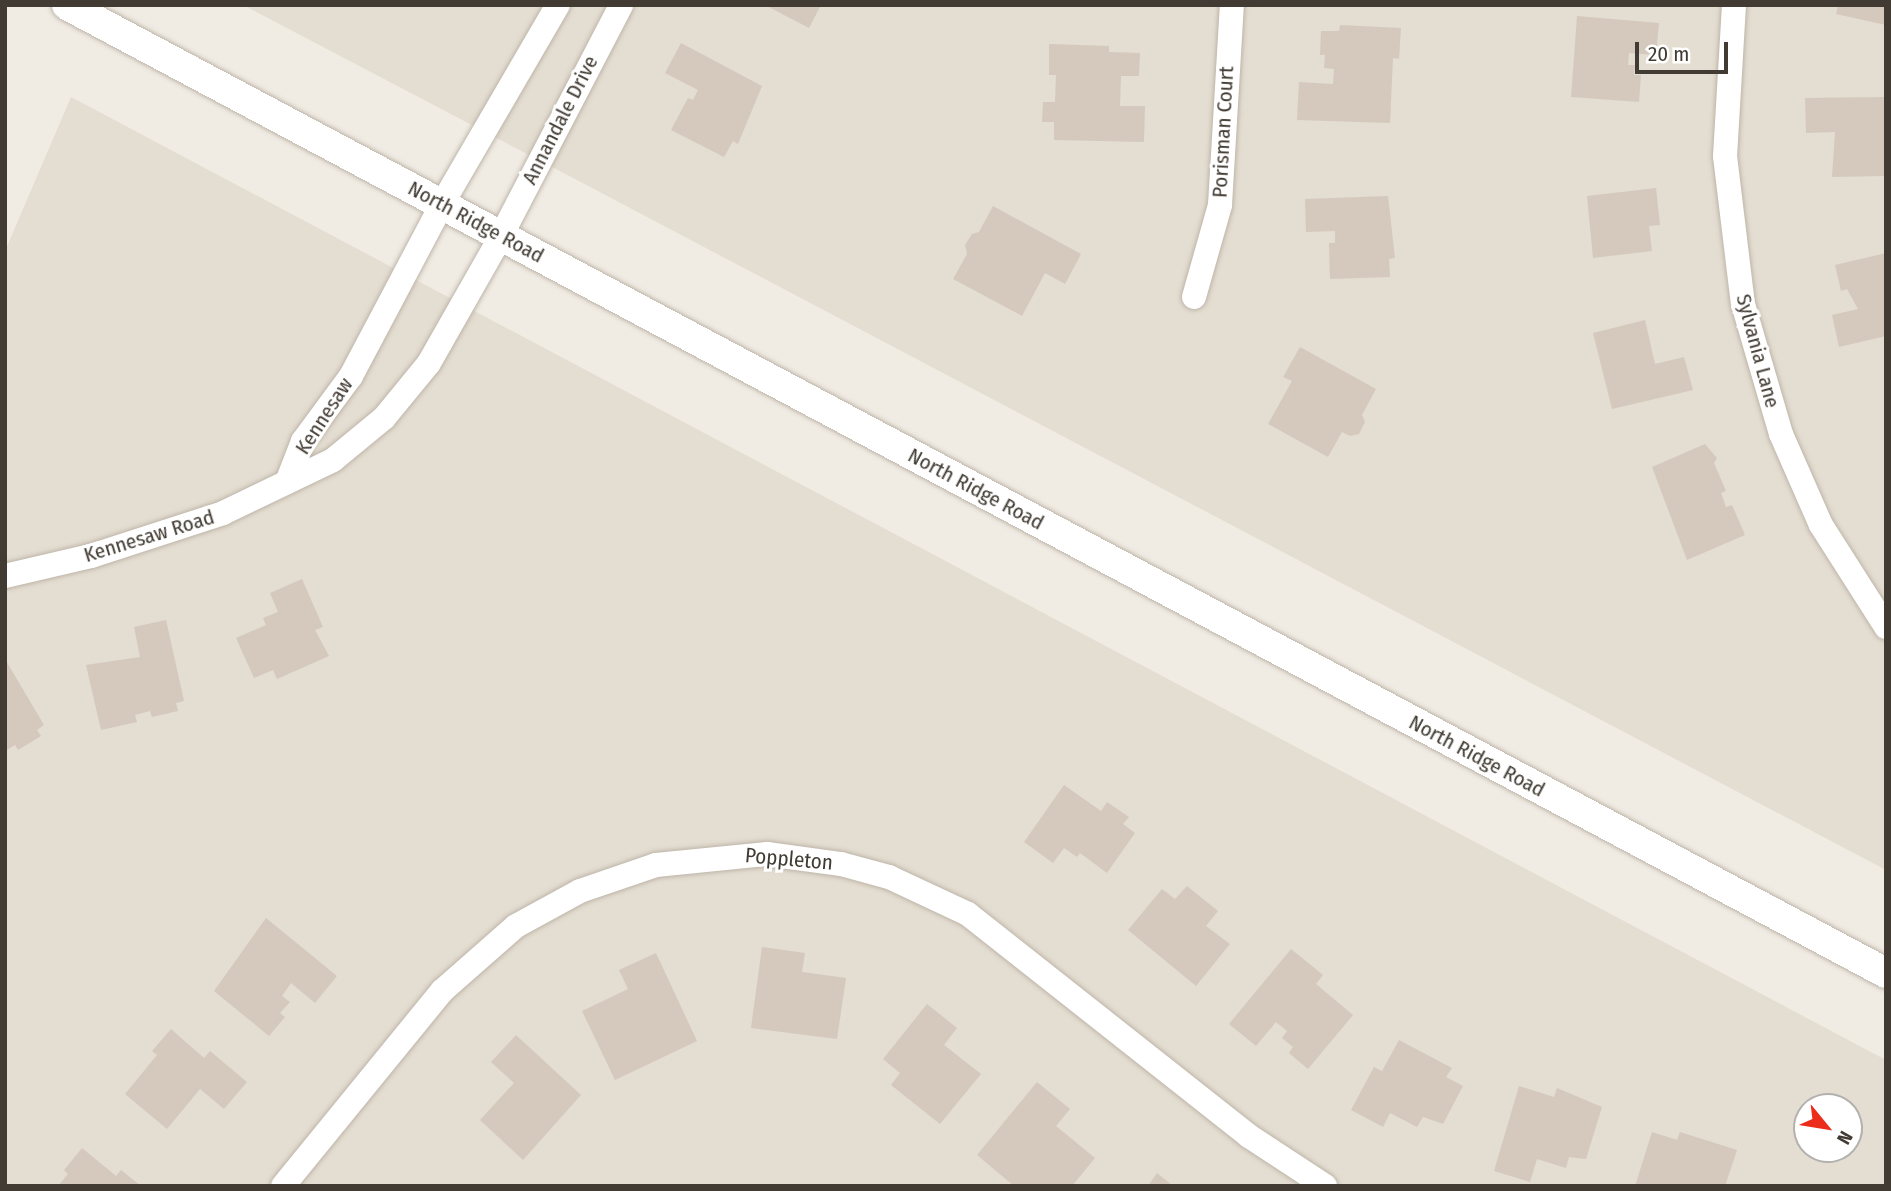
<!DOCTYPE html>
<html>
<head>
<meta charset="utf-8">
<style>
	body { margin:0 }
	#map { position:relative; width:1891px; height:1191px; overflow:hidden; background:#f0ebe3; font-family:"Fira Sans Condensed",sans-serif }
	div>[style] { position:absolute }
	.residential>* { inset:0; background:#e4ddd1 }
	.building>* { inset:0; background:#d4c9bc }
	.roads { filter:drop-shadow(0 0 2px #beb5a9) drop-shadow(0 0 2px #beb5a9) }
	.minor>* { height:24px; margin:-12px; padding:0 12px; transform-origin:12px; border-radius:12px; background:#fff }
	.tertiary>* { height:30px; margin:-15px; padding:0 15px; transform-origin:15px; border-radius:15px; background:#fff }
	span { translate:-50% -50%; white-space:nowrap; text-align:center; line-height:1.15; -webkit-text-stroke:6px #fff; paint-order:stroke }
	.street-label { font-size:21px; color:#413b33 }
	.frame { position:absolute; inset:0; border:7px solid #413b33; pointer-events:none }
	.north { position:absolute; left:1793px; top:1093px; width:70px; height:70px; box-sizing:border-box; background:#fff; border:2px solid #b3b1ad; border-radius:50%; rotate:120deg; font-size:19px; font-weight:700; line-height:28px; text-align:center; color:#413b33 }
	.north::after { content:''; display:block; margin:auto; width:24px; height:32px; background:#ed2d1c; clip-path:polygon(50% 0,100% 100%,50% 72%,0 100%) }
	.scale { position:absolute; left:1635px; top:42px; width:93px; height:32px; box-sizing:border-box; border:4px solid #413b33; border-top:0; padding-left:9px; font-size:21px; line-height:24px; white-space:nowrap; color:#413b33; -webkit-text-stroke:5px #fff; paint-order:stroke }
</style>
</head>
<body>
<div id="map">
	<div class="residential">
		<div style="clip-path:polygon(243px 5px,1886px 5px,1886px 870px,575px 179px)"></div>
		<div style="clip-path:polygon(evenodd,71px 97px,1886px 1060px,1886px 1186px,5px 1186px,5px 251px,71px 97px,1807px 1107px,1849px 1107px,1849px 1149px,1807px 1149px,1807px 1107px)"></div>
	</div>
	<div class="building">
		<div style="clip-path:polygon(765px 5px,821px 5px,809px 28px)"></div>
		<div style="clip-path:polygon(1838px 5px,1886px 5px,1886px 25px,1836px 14px)"></div>
		<div style="clip-path:polygon(1577px 16px,1659px 23px,1656px 55px,1629px 53px,1628px 65px,1635px 65px,1634px 75px,1641px 75px,1639px 102px,1571px 97px)"></div>
		<div style="clip-path:polygon(1340px 25px,1401px 28px,1399px 59px,1393px 58px,1390px 123px,1297px 120px,1299px 82px,1333px 84px,1334px 69px,1324px 68px,1325px 55px,1320px 55px,1321px 31px,1339px 31px)"></div>
		<div style="clip-path:polygon(681px 43px,762px 86px,738px 144px,733px 141px,724px 157px,671px 130px,688px 98px,693px 100px,698px 90px,665px 73px)"></div>
		<div style="clip-path:polygon(1049px 44px,1109px 46px,1109px 52px,1140px 53px,1139px 76px,1121px 76px,1120px 106px,1145px 106px,1144px 142px,1054px 140px,1054px 122px,1042px 122px,1043px 102px,1055px 102px,1056px 75px,1049px 75px)"></div>
		<div style="clip-path:polygon(1886px 97px,1886px 176px,1832px 177px,1835px 132px,1806px 133px,1805px 98px)"></div>
		<div style="clip-path:polygon(1656px 188px,1660px 225px,1649px 226px,1652px 251px,1593px 258px,1587px 196px)"></div>
		<div style="clip-path:polygon(1388px 196px,1395px 258px,1389px 259px,1390px 277px,1330px 279px,1329px 243px,1335px 243px,1335px 231px,1306px 232px,1305px 199px)"></div>
		<div style="clip-path:polygon(993px 206px,1081px 254px,1065px 284px,1045px 273px,1022px 316px,953px 279px,967px 254px,965px 245px,972px 234px,979px 232px)"></div>
		<div style="clip-path:polygon(1886px 253px,1886px 336px,1839px 347px,1832px 315px,1858px 309px,1847px 289px,1841px 291px,1835px 265px)"></div>
		<div style="clip-path:polygon(1645px 320px,1655px 364px,1684px 357px,1693px 390px,1612px 409px,1593px 333px)"></div>
		<div style="clip-path:polygon(1300px 347px,1376px 389px,1362px 415px,1365px 422px,1359px 434px,1350px 436px,1342px 432px,1328px 457px,1268px 424px,1292px 381px,1283px 377px)"></div>
		<div style="clip-path:polygon(1705px 444px,1717px 458px,1714px 463px,1726px 491px,1721px 493px,1726px 507px,1732px 505px,1745px 535px,1687px 560px,1652px 467px)"></div>
		<div style="clip-path:polygon(302px 579px,323px 627px,315px 630px,329px 656px,277px 679px,273px 670px,254px 678px,236px 638px,266px 625px,263px 618px,278px 612px,270px 593px)"></div>
		<div style="clip-path:polygon(166px 620px,184px 701px,176px 703px,178px 711px,152px 717px,150px 711px,135px 715px,137px 722px,101px 730px,86px 665px,140px 657px,134px 627px)"></div>
		<div style="clip-path:polygon(5px 659px,44px 725px,37px 730px,41px 736px,18px 750px,15px 745px,5px 751px)"></div>
		<div style="clip-path:polygon(1064px 785px,1101px 811px,1107px 802px,1129px 817px,1123px 824px,1135px 833px,1107px 873px,1080px 853px,1077px 857px,1064px 848px,1053px 863px,1024px 842px)"></div>
		<div style="clip-path:polygon(1187px 886px,1218px 911px,1206px 926px,1230px 944px,1196px 986px,1128px 930px,1162px 889px,1175px 899px)"></div>
		<div style="clip-path:polygon(266px 918px,337px 976px,315px 1003px,291px 983px,282px 996px,290px 1002px,280px 1013px,285px 1017px,269px 1036px,214px 991px)"></div>
		<div style="clip-path:polygon(762px 947px,805px 953px,802px 972px,846px 978px,837px 1039px,751px 1028px)"></div>
		<div style="clip-path:polygon(1291px 949px,1323px 975px,1316px 984px,1353px 1015px,1308px 1069px,1289px 1053px,1293px 1047px,1282px 1038px,1287px 1031px,1276px 1022px,1256px 1046px,1229px 1024px)"></div>
		<div style="clip-path:polygon(656px 953px,697px 1041px,615px 1080px,582px 1011px,628px 989px,619px 970px)"></div>
		<div style="clip-path:polygon(927px 1004px,957px 1028px,944px 1045px,981px 1074px,940px 1124px,891px 1085px,900px 1073px,883px 1059px)"></div>
		<div style="clip-path:polygon(171px 1029px,204px 1058px,210px 1051px,247px 1082px,224px 1109px,200px 1089px,167px 1129px,125px 1094px,157px 1055px,152px 1051px)"></div>
		<div style="clip-path:polygon(516px 1035px,581px 1095px,523px 1160px,480px 1120px,514px 1083px,491px 1062px)"></div>
		<div style="clip-path:polygon(1399px 1040px,1452px 1068px,1446px 1077px,1463px 1086px,1443px 1124px,1423px 1117px,1417px 1127px,1390px 1113px,1383px 1127px,1351px 1110px,1374px 1067px,1382px 1071px)"></div>
		<div style="clip-path:polygon(1037px 1082px,1070px 1109px,1056px 1126px,1095px 1158px,1072px 1186px,1014px 1186px,977px 1155px)"></div>
		<div style="clip-path:polygon(1519px 1086px,1554px 1097px,1557px 1088px,1602px 1107px,1586px 1159px,1569px 1157px,1566px 1168px,1537px 1159px,1530px 1182px,1494px 1171px)"></div>
		<div style="clip-path:polygon(1652px 1132px,1677px 1140px,1680px 1132px,1737px 1150px,1725px 1186px,1635px 1186px)"></div>
		<div style="clip-path:polygon(82px 1148px,116px 1176px,121px 1170px,141px 1186px,58px 1186px,68px 1174px,64px 1170px)"></div>
		<div style="clip-path:polygon(1157px 1173px,1173px 1186px,1148px 1186px)"></div>
	</div>
	<div class="roads">
		<div class="minor">
			<div style="left:1734px;top:5px;width:151px;rotate:93.4deg"></div>
			<div style="left:1725px;top:156px;width:149px;rotate:83.1deg"></div>
			<div style="left:1743px;top:304px;width:135px;rotate:73.7deg"></div>
			<div style="left:1781px;top:434px;width:99px;rotate:66.3deg"></div>
			<div style="left:1821px;top:525px;width:121px;rotate:57.5deg"></div>
			<div style="left:1194px;top:297px;width:96px;rotate:-74.2deg"></div>
			<div style="left:1220px;top:205px;width:200px;rotate:-86.6deg"></div>
			<div style="left:287px;top:482px;width:44px;rotate:-68.7deg"></div>
			<div style="left:303px;top:441px;width:81px;rotate:-53.6deg"></div>
			<div style="left:351px;top:376px;width:195px;rotate:-62.1deg"></div>
			<div style="left:442px;top:204px;width:230px;rotate:-59.8deg"></div>
			<div style="left:5px;top:576px;width:88px;rotate:-13.1deg"></div>
			<div style="left:91px;top:556px;width:139px;rotate:-18deg"></div>
			<div style="left:223px;top:513px;width:122px;rotate:-25.7deg"></div>
			<div style="left:333px;top:460px;width:66px;rotate:-39.5deg"></div>
			<div style="left:384px;top:418px;width:71px;rotate:-50.7deg"></div>
			<div style="left:429px;top:363px;width:146px;rotate:-60.4deg"></div>
			<div style="left:501px;top:236px;width:260px;rotate:-62.5deg"></div>
			<div style="left:283px;top:1186px;width:252px;rotate:-50.8deg"></div>
			<div style="left:442px;top:991px;width:98px;rotate:-41.3deg"></div>
			<div style="left:516px;top:926px;width:73px;rotate:-28.7deg"></div>
			<div style="left:580px;top:891px;width:80px;rotate:-18.9deg"></div>
			<div style="left:656px;top:865px;width:112px;rotate:-5.7deg"></div>
			<div style="left:767px;top:854px;width:75px;rotate:7.7deg"></div>
			<div style="left:841px;top:864px;width:50px;rotate:15.2deg"></div>
			<div style="left:889px;top:877px;width:87px;rotate:25.1deg"></div>
			<div style="left:968px;top:914px;width:358px;rotate:38.3deg"></div>
			<div style="left:1249px;top:1136px;width:91px;rotate:33.3deg"></div>
		</div>
		<div class="tertiary">
			<div style="left:67px;top:5px;width:2061px;rotate:28.02deg"></div>
		</div>
	</div>
	<div class="street-label">
		<span style="left:560px;top:120px;rotate:-63deg">Annandale Drive</span>
		<span style="left:1223px;top:132px;rotate:-87deg">Porisman Court</span>
		<span style="left:476px;top:222px;rotate:28deg">North Ridge Road</span>
		<span style="left:1758px;top:351px;rotate:75deg">Sylvania Lane</span>
		<span style="left:324px;top:416px;rotate:-57deg">Kennesaw</span>
		<span style="left:976px;top:489px;rotate:28deg">North Ridge Road</span>
		<span style="left:149px;top:536px;rotate:-17deg">Kennesaw Road</span>
		<span style="left:1477px;top:756px;rotate:28deg">North Ridge Road</span>
		<span style="left:789px;top:859px;rotate:5deg">Poppleton</span>
	</div>
	<div class="frame"></div>
	<div class="north">N</div>
	<div class="scale">20 m</div>
</div>
</body>
</html>
